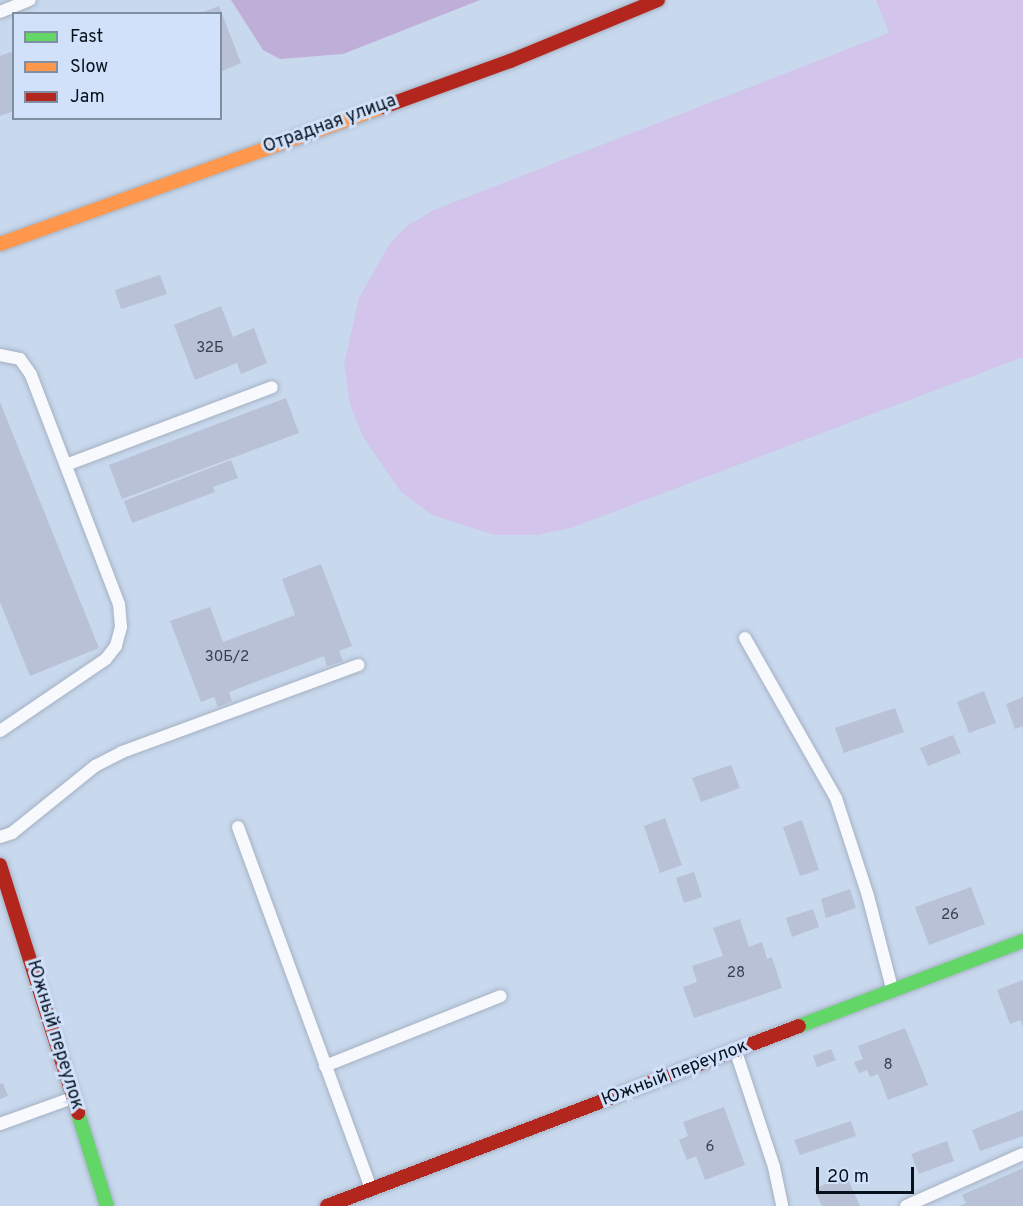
<!DOCTYPE html>
<html>
<head>
<meta charset="utf-8">
<style>
	body { margin:0 }
	#map { position:relative; width:1023px; height:1206px; overflow:hidden; background:#c8d8ed; font-family:Overpass,sans-serif }
	div>[style] { position:absolute }
	.green>* { inset:0; background:#d2c4eb }
	.forest>* { inset:0; background:#bfafd8 }
	.building>* { inset:0; background:#b8c1d6 }
	.roads { filter:drop-shadow(0 0 2px #a5b1c2) drop-shadow(0 0 2px #a5b1c2) }
	.lane>* { height:12px; margin:-6px; padding:0 6px; transform-origin:6px; border-radius:6px; background:#f7f9fc }
	.fast>* { height:14px; margin:-7px; padding:0 7px; transform-origin:7px; border-radius:7px; background:#63d668 }
	.slow>* { height:14px; margin:-7px; padding:0 7px; transform-origin:7px; border-radius:7px; background:#ff974d }
	.jam>* { height:14px; margin:-7px; padding:0 7px; transform-origin:7px; border-radius:7px; background:#b3261e }
	span { translate:-50% -50%; white-space:nowrap; text-align:center; line-height:1.15; -webkit-text-stroke:6px #d0e1f9; paint-order:stroke }
	.number-label { font-size:15px; color:#36404f }
	.number-label span { -webkit-text-stroke-width:0 }
	.street-label { font-size:18px; color:#07111e }
	.legend { position:absolute; left:12px; top:12px; width:210px; height:108px; box-sizing:border-box; background:#d0e1f9; border:2px solid #808ea1; margin:0; padding:8px 10px; list-style:none; font-size:18px; color:#07111e }
	.legend li { display:flex; align-items:center; gap:12px; height:30px }
	.legend b { width:30px; border:2px solid #808ea1 }
	.scale { position:absolute; left:816px; top:1167px; width:98px; height:27px; box-sizing:border-box; border:3px solid #07111e; border-top:0; padding-left:8px; font-size:18px; line-height:21px; white-space:nowrap; color:#07111e; -webkit-text-stroke:4px #d0e1f9; paint-order:stroke }
</style>
</head>
<body>
<div id="map">
	<div class="green">
		<div style="clip-path:polygon(876px 0,1023px 0,1023px 357px,571px 528px,537px 535px,495px 535px,432px 515px,401px 492px,363px 437px,350px 404px,344px 365px,359px 298px,390px 243px,407px 226px,434px 210px,889px 33px)"></div>
	</div>
	<div class="forest">
		<div style="clip-path:polygon(231px 0,480px 0,343px 54px,280px 59px,263px 50px)"></div>
	</div>
	<div class="building">
		<div style="clip-path:polygon(219px 6px,241px 63px,220px 72px,220px 14px,201px 13px)"></div>
		<div style="clip-path:polygon(14px 51px,14px 111px,0 116px,0 56px)"></div>
		<div style="clip-path:polygon(160px 275px,167px 294px,121px 309px,115px 290px)"></div>
		<div style="clip-path:polygon(221px 306px,233px 337px,254px 328px,267px 363px,241px 374px,237px 363px,195px 380px,174px 325px)"></div>
		<div style="clip-path:polygon(286px 398px,299px 433px,122px 499px,109px 465px)"></div>
		<div style="clip-path:polygon(0 402px,99px 648px,30px 676px,0 602px)"></div>
		<div style="clip-path:polygon(231px 460px,238px 478px,213px 487px,215px 492px,132px 523px,124px 501px)"></div>
		<div style="clip-path:polygon(321px 564px,352px 646px,339px 651px,343px 661px,327px 666px,324px 656px,229px 692px,232px 701px,218px 707px,214px 697px,201px 702px,170px 621px,210px 607px,223px 642px,295px 615px,282px 579px)"></div>
		<div style="clip-path:polygon(984px 691px,996px 723px,969px 733px,957px 702px)"></div>
		<div style="clip-path:polygon(1023px 697px,1023px 726px,1015px 729px,1006px 704px)"></div>
		<div style="clip-path:polygon(895px 708px,904px 732px,844px 753px,835px 728px)"></div>
		<div style="clip-path:polygon(953px 735px,961px 753px,928px 766px,920px 748px)"></div>
		<div style="clip-path:polygon(731px 765px,740px 788px,701px 802px,692px 778px)"></div>
		<div style="clip-path:polygon(665px 818px,682px 865px,660px 873px,644px 826px)"></div>
		<div style="clip-path:polygon(802px 820px,819px 870px,800px 876px,783px 827px)"></div>
		<div style="clip-path:polygon(694px 872px,702px 897px,684px 903px,676px 878px)"></div>
		<div style="clip-path:polygon(971px 887px,985px 924px,929px 945px,915px 907px)"></div>
		<div style="clip-path:polygon(850px 889px,856px 908px,826px 918px,821px 899px)"></div>
		<div style="clip-path:polygon(813px 909px,819px 927px,792px 937px,786px 918px)"></div>
		<div style="clip-path:polygon(740px 919px,749px 947px,762px 942px,767px 959px,772px 957px,782px 988px,694px 1018px,683px 987px,697px 982px,692px 966px,723px 956px,713px 928px)"></div>
		<div style="clip-path:polygon(1023px 980px,1023px 1027px,1020px 1020px,1010px 1024px,997px 990px)"></div>
		<div style="clip-path:polygon(905px 1028px,928px 1085px,888px 1100px,878px 1074px,870px 1077px,867px 1070px,859px 1073px,854px 1062px,863px 1059px,858px 1046px)"></div>
		<div style="clip-path:polygon(831px 1049px,836px 1060px,817px 1067px,813px 1056px)"></div>
		<div style="clip-path:polygon(3px 1083px,8px 1096px,0 1099px,0 1084px)"></div>
		<div style="clip-path:polygon(724px 1107px,745px 1165px,705px 1180px,696px 1156px,687px 1160px,679px 1140px,688px 1136px,683px 1122px)"></div>
		<div style="clip-path:polygon(1023px 1110px,1023px 1136px,980px 1151px,972px 1130px)"></div>
		<div style="clip-path:polygon(851px 1121px,856px 1136px,800px 1155px,794px 1140px)"></div>
		<div style="clip-path:polygon(947px 1141px,954px 1161px,919px 1174px,911px 1154px)"></div>
		<div style="clip-path:polygon(1023px 1168px,1023px 1206px,959px 1206px,966px 1203px,962px 1195px)"></div>
		<div style="clip-path:polygon(846px 1175px,860px 1206px,822px 1206px,814px 1189px)"></div>
	</div>
	<div class="roads">
		<div class="lane">
			<div style="left:0;top:12px;width:32px;rotate:-22deg"></div>
			<div style="left:0;top:355px;width:20px;rotate:11deg"></div>
			<div style="left:20px;top:359px;width:19px;rotate:55deg"></div>
			<div style="left:31px;top:375px;width:245px;rotate:69deg"></div>
			<div style="left:119px;top:604px;width:23px;rotate:85deg"></div>
			<div style="left:121px;top:627px;width:20px;rotate:105deg"></div>
			<div style="left:116px;top:646px;width:16px;rotate:128deg"></div>
			<div style="left:106px;top:659px;width:128px;rotate:145.8deg"></div>
			<div style="left:66px;top:465px;width:220px;rotate:-20.7deg"></div>
			<div style="left:745px;top:638px;width:184px;rotate:60.4deg"></div>
			<div style="left:836px;top:798px;width:103px;rotate:71.9deg"></div>
			<div style="left:868px;top:896px;width:95px;rotate:75.4deg"></div>
			<div style="left:238px;top:827px;width:385px;rotate:69.8deg"></div>
			<div style="left:0;top:837px;width:13px;rotate:-18deg"></div>
			<div style="left:12px;top:833px;width:107px;rotate:-38.9deg"></div>
			<div style="left:95px;top:766px;width:30px;rotate:-27deg"></div>
			<div style="left:122px;top:752px;width:252px;rotate:-20.2deg"></div>
			<div style="left:736px;top:1052px;width:121px;rotate:71.7deg"></div>
			<div style="left:774px;top:1167px;width:40px;rotate:78deg"></div>
			<div style="left:325px;top:1066px;width:189px;rotate:-21.7deg"></div>
			<div style="left:0;top:1124px;width:77px;rotate:-19.9deg"></div>
			<div style="left:906px;top:1206px;width:128px;rotate:-24deg"></div>
		</div>
		<div class="fast">
			<div style="left:799px;top:1026px;width:240px;rotate:-20.8deg"></div>
			<div style="left:78px;top:1113px;width:97px;rotate:72.7deg"></div>
		</div>
		<div class="slow">
			<div style="left:0;top:244px;width:407px;rotate:-19.7deg"></div>
		</div>
		<div class="jam">
			<div style="left:383px;top:107px;width:135px;rotate:-19.9deg"></div>
			<div style="left:510px;top:61px;width:160px;rotate:-22.4deg"></div>
			<div style="left:0;top:865px;width:260px;rotate:72.5deg"></div>
			<div style="left:327px;top:1206px;width:505px;rotate:-20.87deg"></div>
		</div>
	</div>
	<div class="number-label">
		<span style="left:210px;top:349px">32Б</span>
		<span style="left:227px;top:658px">30Б/2</span>
		<span style="left:950px;top:916px">26</span>
		<span style="left:736px;top:974px">28</span>
		<span style="left:888px;top:1066px">8</span>
		<span style="left:710px;top:1148px">6</span>
	</div>
	<div class="street-label">
		<span style="left:330px;top:125px;rotate:-20deg">Отрадная улица</span>
		<span style="left:54px;top:1035px;rotate:73deg">Южный переулок</span>
		<span style="left:675px;top:1074px;rotate:-21deg">Южный переулок</span>
	</div>
	<ul class="legend">
	<li><b style="height:8px;background:#63d668"></b>Fast</li>
	<li><b style="height:8px;background:#ff974d"></b>Slow</li>
	<li><b style="height:8px;background:#b3261e"></b>Jam</li>
	</ul>
	<div class="scale">20 m</div>
</div>
</body>
</html>
